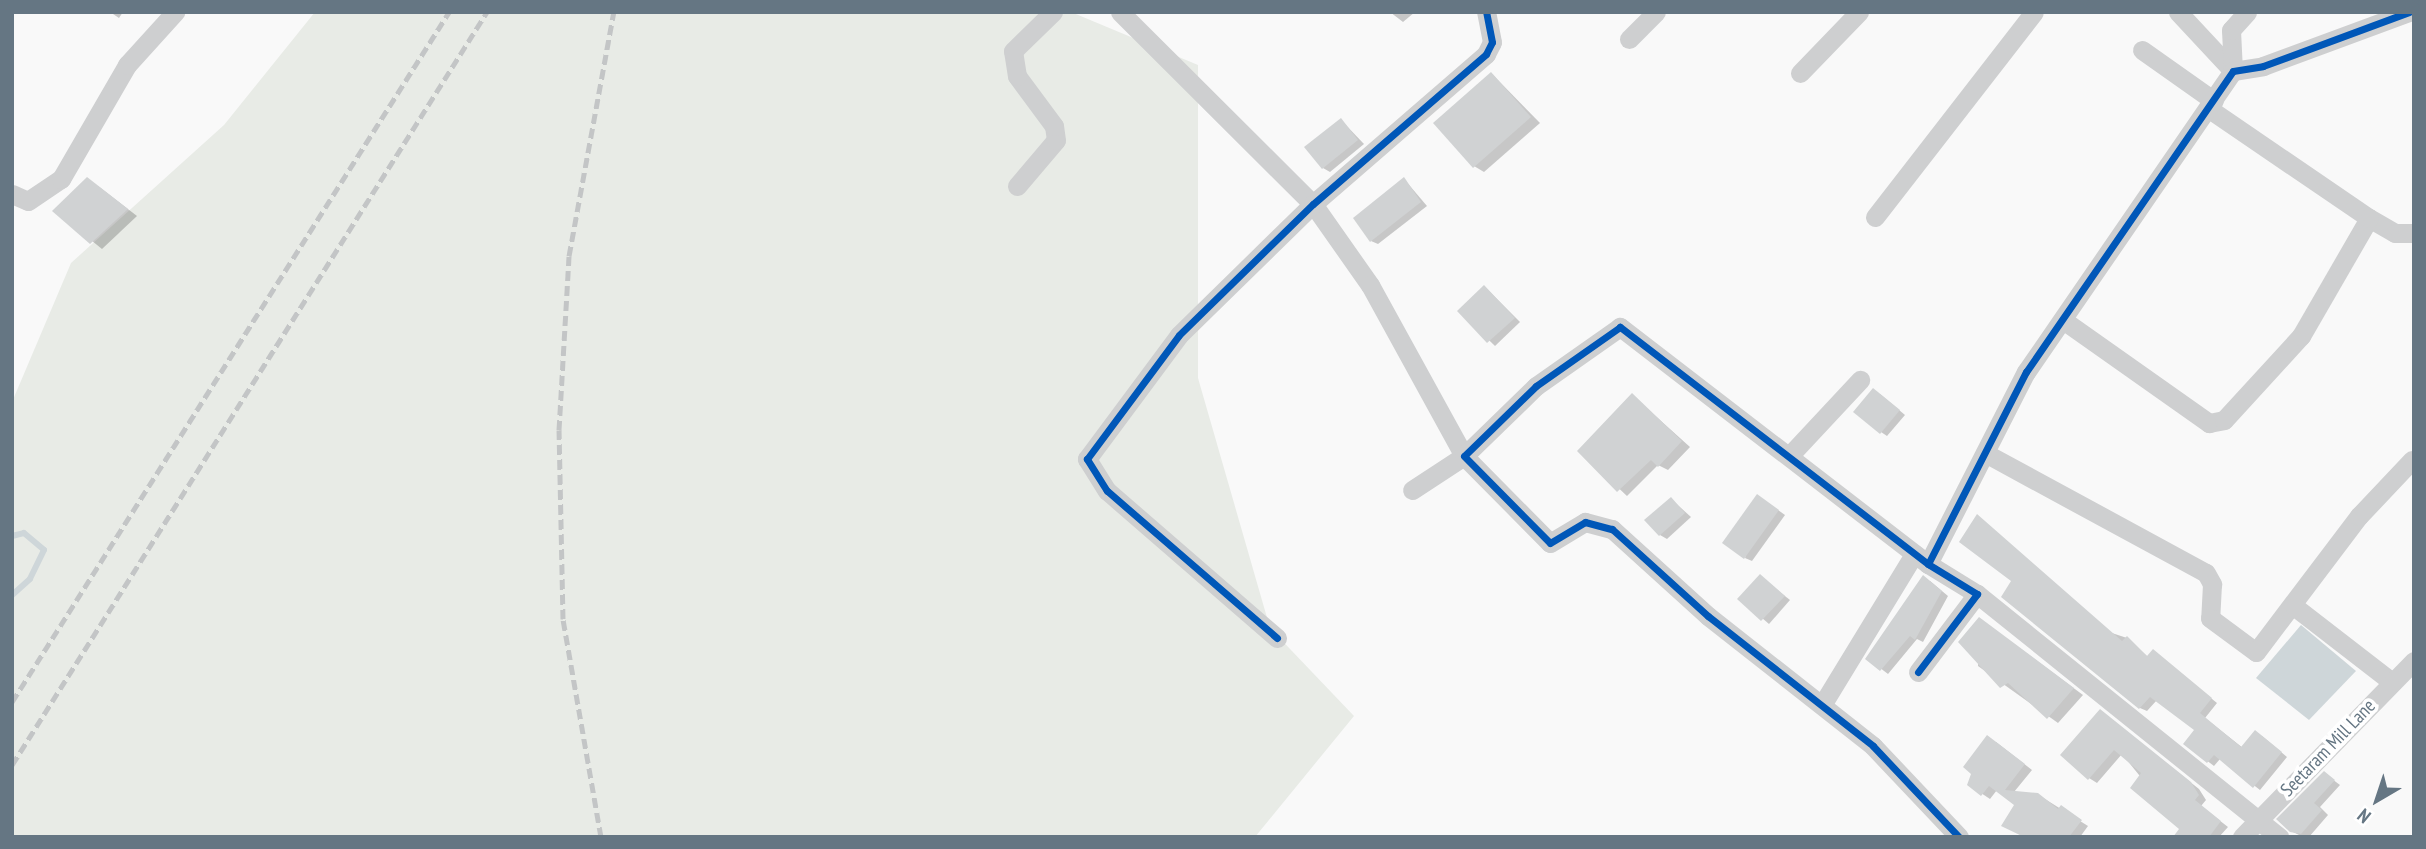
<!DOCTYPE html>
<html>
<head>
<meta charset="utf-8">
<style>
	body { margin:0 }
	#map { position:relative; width:2426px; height:849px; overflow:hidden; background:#f9f9f9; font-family:"PT Sans Narrow",sans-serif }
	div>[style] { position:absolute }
	.green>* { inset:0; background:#e8ebe6 }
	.water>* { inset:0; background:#ced6d9 }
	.shadow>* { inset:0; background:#0003 }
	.stream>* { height:6px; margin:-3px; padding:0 3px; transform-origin:3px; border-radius:3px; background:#ced6d9 }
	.building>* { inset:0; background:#d0d2d3 }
	.minor>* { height:19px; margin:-9.5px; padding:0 9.5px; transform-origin:9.5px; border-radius:9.5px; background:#cecfd0 }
	.rail>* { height:5px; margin-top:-2.5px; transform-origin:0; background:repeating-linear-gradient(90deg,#c3c5c6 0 10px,transparent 0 15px) }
	.cycleway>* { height:7px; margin:-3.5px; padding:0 3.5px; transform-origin:3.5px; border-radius:3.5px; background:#0057b8 }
	span { translate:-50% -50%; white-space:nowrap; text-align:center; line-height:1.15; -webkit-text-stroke:7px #fff; paint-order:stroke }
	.street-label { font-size:19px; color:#657683 }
	.frame { position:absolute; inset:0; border:14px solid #657683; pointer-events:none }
	.north { position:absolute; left:2342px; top:765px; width:70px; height:70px; -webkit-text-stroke:5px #fff; paint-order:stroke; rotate:219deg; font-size:19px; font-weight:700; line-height:28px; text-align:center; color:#657683 }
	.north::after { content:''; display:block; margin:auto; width:24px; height:32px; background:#657683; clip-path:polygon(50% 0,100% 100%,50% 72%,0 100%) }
</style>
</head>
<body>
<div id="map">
	<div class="green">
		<div style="clip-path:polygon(315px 12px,1071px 12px,1198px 65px,1198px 378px,1270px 628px,1354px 716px,1255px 837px,12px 837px,12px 402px,71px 263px,224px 125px)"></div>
	</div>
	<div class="water">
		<div style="clip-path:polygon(2301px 625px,2356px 671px,2309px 720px,2256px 678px)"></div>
	</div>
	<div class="shadow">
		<div style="clip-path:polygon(110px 12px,123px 12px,119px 18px)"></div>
		<div style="clip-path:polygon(1390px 12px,1415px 12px,1403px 22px)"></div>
		<div style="clip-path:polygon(1492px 74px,1540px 123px,1484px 172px,1474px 166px)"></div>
		<div style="clip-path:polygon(1341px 120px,1364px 144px,1330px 172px,1323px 168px)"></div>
		<div style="clip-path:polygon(1404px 179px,1427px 206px,1378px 244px,1371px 241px)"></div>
		<div style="clip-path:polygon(98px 186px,137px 216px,102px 249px,55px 211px)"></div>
		<div style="clip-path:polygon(1485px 287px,1520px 322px,1495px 346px,1459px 311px)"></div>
		<div style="clip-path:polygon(1880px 394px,1905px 415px,1887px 436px,1881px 432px)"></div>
		<div style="clip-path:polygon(1632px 395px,1690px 447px,1668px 470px,1658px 465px,1627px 496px,1579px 451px)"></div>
		<div style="clip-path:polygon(1671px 499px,1691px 517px,1667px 539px,1660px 535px)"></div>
		<div style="clip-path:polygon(1764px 500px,1785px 515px,1752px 561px,1745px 558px)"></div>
		<div style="clip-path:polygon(1760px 576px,1790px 600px,1769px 624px,1740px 599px)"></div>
		<div style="clip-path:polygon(1930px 581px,1948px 596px,1923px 642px,1917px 639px,1888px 674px,1867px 658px)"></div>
		<div style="clip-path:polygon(2003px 597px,2127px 638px,2148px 657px,2153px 651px,2217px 703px,2205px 718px,2243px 748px,2262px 736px,2287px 757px,2260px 790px,2220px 759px,2214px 766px,2185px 744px,2197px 730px,2157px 700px,2147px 711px,2140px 708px)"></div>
		<div style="clip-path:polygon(1980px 619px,2083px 695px,2058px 723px,1978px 666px)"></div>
		<div style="clip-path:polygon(2101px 711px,2199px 789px,2206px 800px,2201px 806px,2228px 827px,2219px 837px,2175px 837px,2182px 828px,2122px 754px,2097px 783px,2089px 778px)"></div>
		<div style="clip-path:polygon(1996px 742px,2032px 770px,2014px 792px,2037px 794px,2088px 826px,2080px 837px,2026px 837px,2017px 804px,1997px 790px,1990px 799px,1969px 785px)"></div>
		<div style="clip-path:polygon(2324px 773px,2340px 785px,2320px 807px,2328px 815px,2309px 837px,2299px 835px,2291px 831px)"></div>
	</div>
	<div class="stream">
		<div style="left:12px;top:536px;width:12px;rotate:-14deg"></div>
		<div style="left:24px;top:533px;width:26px;rotate:40deg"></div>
		<div style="left:44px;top:550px;width:32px;rotate:116deg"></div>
		<div style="left:30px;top:579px;width:24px;rotate:138deg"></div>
	</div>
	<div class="building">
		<div style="clip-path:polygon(1491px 72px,1531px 117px,1473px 168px,1433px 123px)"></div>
		<div style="clip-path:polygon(1341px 118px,1358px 140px,1322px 169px,1304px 147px)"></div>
		<div style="clip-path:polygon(87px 177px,128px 209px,90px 244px,52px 211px)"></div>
		<div style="clip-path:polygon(1404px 177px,1421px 202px,1370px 242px,1353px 218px)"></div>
		<div style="clip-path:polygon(1484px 285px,1515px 318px,1487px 343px,1457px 311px)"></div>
		<div style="clip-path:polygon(1873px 388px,1900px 410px,1880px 434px,1853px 412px)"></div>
		<div style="clip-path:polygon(1632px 393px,1682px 441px,1658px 467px,1651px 460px,1617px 492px,1577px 451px)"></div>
		<div style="clip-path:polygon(1757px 494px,1779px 510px,1744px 559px,1722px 543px)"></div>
		<div style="clip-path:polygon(1671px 497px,1685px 513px,1659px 536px,1644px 520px)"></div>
		<div style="clip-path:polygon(1977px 514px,2122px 641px,2127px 636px,2147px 656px,2153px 649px,2212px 698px,2200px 713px,2241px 747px,2255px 730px,2282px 752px,2253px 788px,2214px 755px,2207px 763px,2183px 744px,2194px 730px,2150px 697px,2139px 709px,2001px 597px,2011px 581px,1959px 542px)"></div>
		<div style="clip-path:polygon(1760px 574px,1785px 596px,1761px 621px,1737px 599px)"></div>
		<div style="clip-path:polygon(1923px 575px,1942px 591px,1915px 640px,1910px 636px,1880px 671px,1865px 659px)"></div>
		<div style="clip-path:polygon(1979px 617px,2074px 688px,2047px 719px,2008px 683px,2000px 688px,1958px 642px)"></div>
		<div style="clip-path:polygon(2100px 709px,2191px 782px,2199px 795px,2195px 800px,2221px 821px,2209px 837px,2173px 837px,2179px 829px,2130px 788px,2141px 773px,2114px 750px,2088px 780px,2060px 755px)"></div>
		<div style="clip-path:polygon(1987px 735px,2025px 764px,2005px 790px,2038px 793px,2058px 809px,2061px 805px,2082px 820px,2069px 837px,2024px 837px,2001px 826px,2014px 805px,1989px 786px,1981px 796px,1967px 785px,1971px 774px,1963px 767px)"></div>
		<div style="clip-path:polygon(2324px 771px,2335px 780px,2314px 803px,2322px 810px,2301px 834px,2290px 832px,2276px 819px)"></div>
	</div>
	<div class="minor">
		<div style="left:1120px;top:12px;width:272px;rotate:44.9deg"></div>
		<div style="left:1313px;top:204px;width:99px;rotate:54.9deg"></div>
		<div style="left:1370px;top:285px;width:195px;rotate:61.2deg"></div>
		<div style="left:1464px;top:456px;width:62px;rotate:146.8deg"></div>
		<div style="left:2178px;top:12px;width:81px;rotate:47deg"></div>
		<div style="left:1629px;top:39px;width:38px;rotate:-45deg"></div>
		<div style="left:2142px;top:50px;width:88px;rotate:35.3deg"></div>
		<div style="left:2233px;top:71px;width:41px;rotate:-92.8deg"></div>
		<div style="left:2231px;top:30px;width:24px;rotate:-48deg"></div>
		<div style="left:1800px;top:73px;width:85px;rotate:-46deg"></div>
		<div style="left:1017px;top:186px;width:60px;rotate:-49.7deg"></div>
		<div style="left:1056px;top:140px;width:14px;rotate:-98deg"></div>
		<div style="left:1054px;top:126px;width:62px;rotate:-126.5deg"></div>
		<div style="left:1017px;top:76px;width:25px;rotate:-99deg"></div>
		<div style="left:1013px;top:51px;width:56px;rotate:-44.3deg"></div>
		<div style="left:12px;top:194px;width:17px;rotate:24deg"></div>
		<div style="left:28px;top:201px;width:40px;rotate:-34deg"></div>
		<div style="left:61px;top:179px;width:132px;rotate:-59.9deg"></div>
		<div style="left:127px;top:65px;width:72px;rotate:-47.8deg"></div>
		<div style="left:1875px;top:217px;width:259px;rotate:-52.2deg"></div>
		<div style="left:2369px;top:218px;width:30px;rotate:30deg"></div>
		<div style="left:2395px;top:233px;width:19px"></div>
		<div style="left:2063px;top:320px;width:179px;rotate:35.2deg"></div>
		<div style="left:2209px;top:423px;width:15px;rotate:-11deg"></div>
		<div style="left:2224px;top:420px;width:114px;rotate:-47.5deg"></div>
		<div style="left:2301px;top:336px;width:136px;rotate:-60deg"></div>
		<div style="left:2369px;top:218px;width:194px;rotate:-145.7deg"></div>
		<div style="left:1985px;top:453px;width:251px;rotate:28.5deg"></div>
		<div style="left:2206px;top:573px;width:13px;rotate:61deg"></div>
		<div style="left:2212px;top:584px;width:34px;rotate:93deg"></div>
		<div style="left:2210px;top:618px;width:57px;rotate:36.5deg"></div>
		<div style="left:2256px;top:652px;width:171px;rotate:-52.9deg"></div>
		<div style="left:2359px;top:516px;width:77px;rotate:-46.6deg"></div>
		<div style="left:1790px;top:455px;width:103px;rotate:-47deg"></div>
		<div style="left:1928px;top:564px;width:389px;rotate:-142.4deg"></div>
		<div style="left:1620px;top:327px;width:103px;rotate:144.9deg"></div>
		<div style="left:1536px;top:386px;width:100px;rotate:135.8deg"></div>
		<div style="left:1464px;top:456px;width:122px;rotate:45.3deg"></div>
		<div style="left:1550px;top:543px;width:41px;rotate:-31deg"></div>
		<div style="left:1585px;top:522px;width:28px;rotate:15deg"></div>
		<div style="left:1612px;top:529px;width:130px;rotate:42.2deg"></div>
		<div style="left:1708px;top:616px;width:210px;rotate:38.2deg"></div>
		<div style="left:1873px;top:746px;width:125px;rotate:46.6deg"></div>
		<div style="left:1977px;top:594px;width:388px;rotate:38.8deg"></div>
		<div style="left:2295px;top:607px;width:123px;rotate:37.7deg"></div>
		<div style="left:1277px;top:638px;width:225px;rotate:-139.1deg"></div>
		<div style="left:1107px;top:491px;width:38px;rotate:-122deg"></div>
		<div style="left:1087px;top:459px;width:154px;rotate:-53.4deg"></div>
		<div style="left:1179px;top:335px;width:187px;rotate:-44.4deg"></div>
		<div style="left:1313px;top:204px;width:229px;rotate:-40.9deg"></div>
		<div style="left:1486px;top:54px;width:13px;rotate:-63deg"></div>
		<div style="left:1492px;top:42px;width:31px;rotate:-101deg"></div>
		<div style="left:1918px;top:672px;width:98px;rotate:-52.9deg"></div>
		<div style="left:1977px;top:594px;width:57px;rotate:-148.5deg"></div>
		<div style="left:1928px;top:564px;width:216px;rotate:-63deg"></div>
		<div style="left:2026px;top:372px;width:365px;rotate:-55.5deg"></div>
		<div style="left:2233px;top:71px;width:30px;rotate:-9deg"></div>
		<div style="left:2263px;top:66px;width:156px;rotate:-20.3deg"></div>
		<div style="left:1822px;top:705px;width:177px;rotate:-58.6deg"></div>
		<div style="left:2242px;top:837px;width:246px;rotate:-45.7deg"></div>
	</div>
	<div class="rail">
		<div style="left:12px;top:702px;width:817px;rotate:-57.65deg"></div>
		<div style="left:12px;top:765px;width:890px;rotate:-57.76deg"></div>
		<div style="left:601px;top:837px;width:221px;rotate:-99.9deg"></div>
		<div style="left:563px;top:619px;width:189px;rotate:-91.2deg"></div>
		<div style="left:559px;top:430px;width:174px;rotate:-86.7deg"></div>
		<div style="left:569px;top:256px;width:248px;rotate:-79.6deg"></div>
	</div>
	<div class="cycleway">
		<div style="left:1928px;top:564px;width:389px;rotate:-142.4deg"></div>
		<div style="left:1620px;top:327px;width:103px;rotate:144.9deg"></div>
		<div style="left:1536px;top:386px;width:100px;rotate:135.8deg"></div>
		<div style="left:1464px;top:456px;width:122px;rotate:45.3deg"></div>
		<div style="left:1550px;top:543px;width:41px;rotate:-31deg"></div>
		<div style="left:1585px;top:522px;width:28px;rotate:15deg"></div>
		<div style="left:1612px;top:529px;width:130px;rotate:42.2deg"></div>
		<div style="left:1708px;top:616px;width:210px;rotate:38.2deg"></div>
		<div style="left:1873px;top:746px;width:125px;rotate:46.6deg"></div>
		<div style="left:1277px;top:638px;width:225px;rotate:-139.1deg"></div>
		<div style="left:1107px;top:491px;width:38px;rotate:-122deg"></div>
		<div style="left:1087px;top:459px;width:154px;rotate:-53.4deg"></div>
		<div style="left:1179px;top:335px;width:187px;rotate:-44.4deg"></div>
		<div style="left:1313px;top:204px;width:229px;rotate:-40.9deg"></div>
		<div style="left:1486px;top:54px;width:13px;rotate:-63deg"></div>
		<div style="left:1492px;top:42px;width:31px;rotate:-101deg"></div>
		<div style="left:1918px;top:672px;width:98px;rotate:-52.9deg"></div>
		<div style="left:1977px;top:594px;width:57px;rotate:-148.5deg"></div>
		<div style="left:1928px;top:564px;width:216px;rotate:-63deg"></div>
		<div style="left:2026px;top:372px;width:365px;rotate:-55.5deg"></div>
		<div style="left:2233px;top:71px;width:30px;rotate:-9deg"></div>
		<div style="left:2263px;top:66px;width:156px;rotate:-20.3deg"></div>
	</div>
	<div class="street-label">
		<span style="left:2328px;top:748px;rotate:-46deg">Seetaram Mill Lane</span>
	</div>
	<div class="frame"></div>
	<div class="north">N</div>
</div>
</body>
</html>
